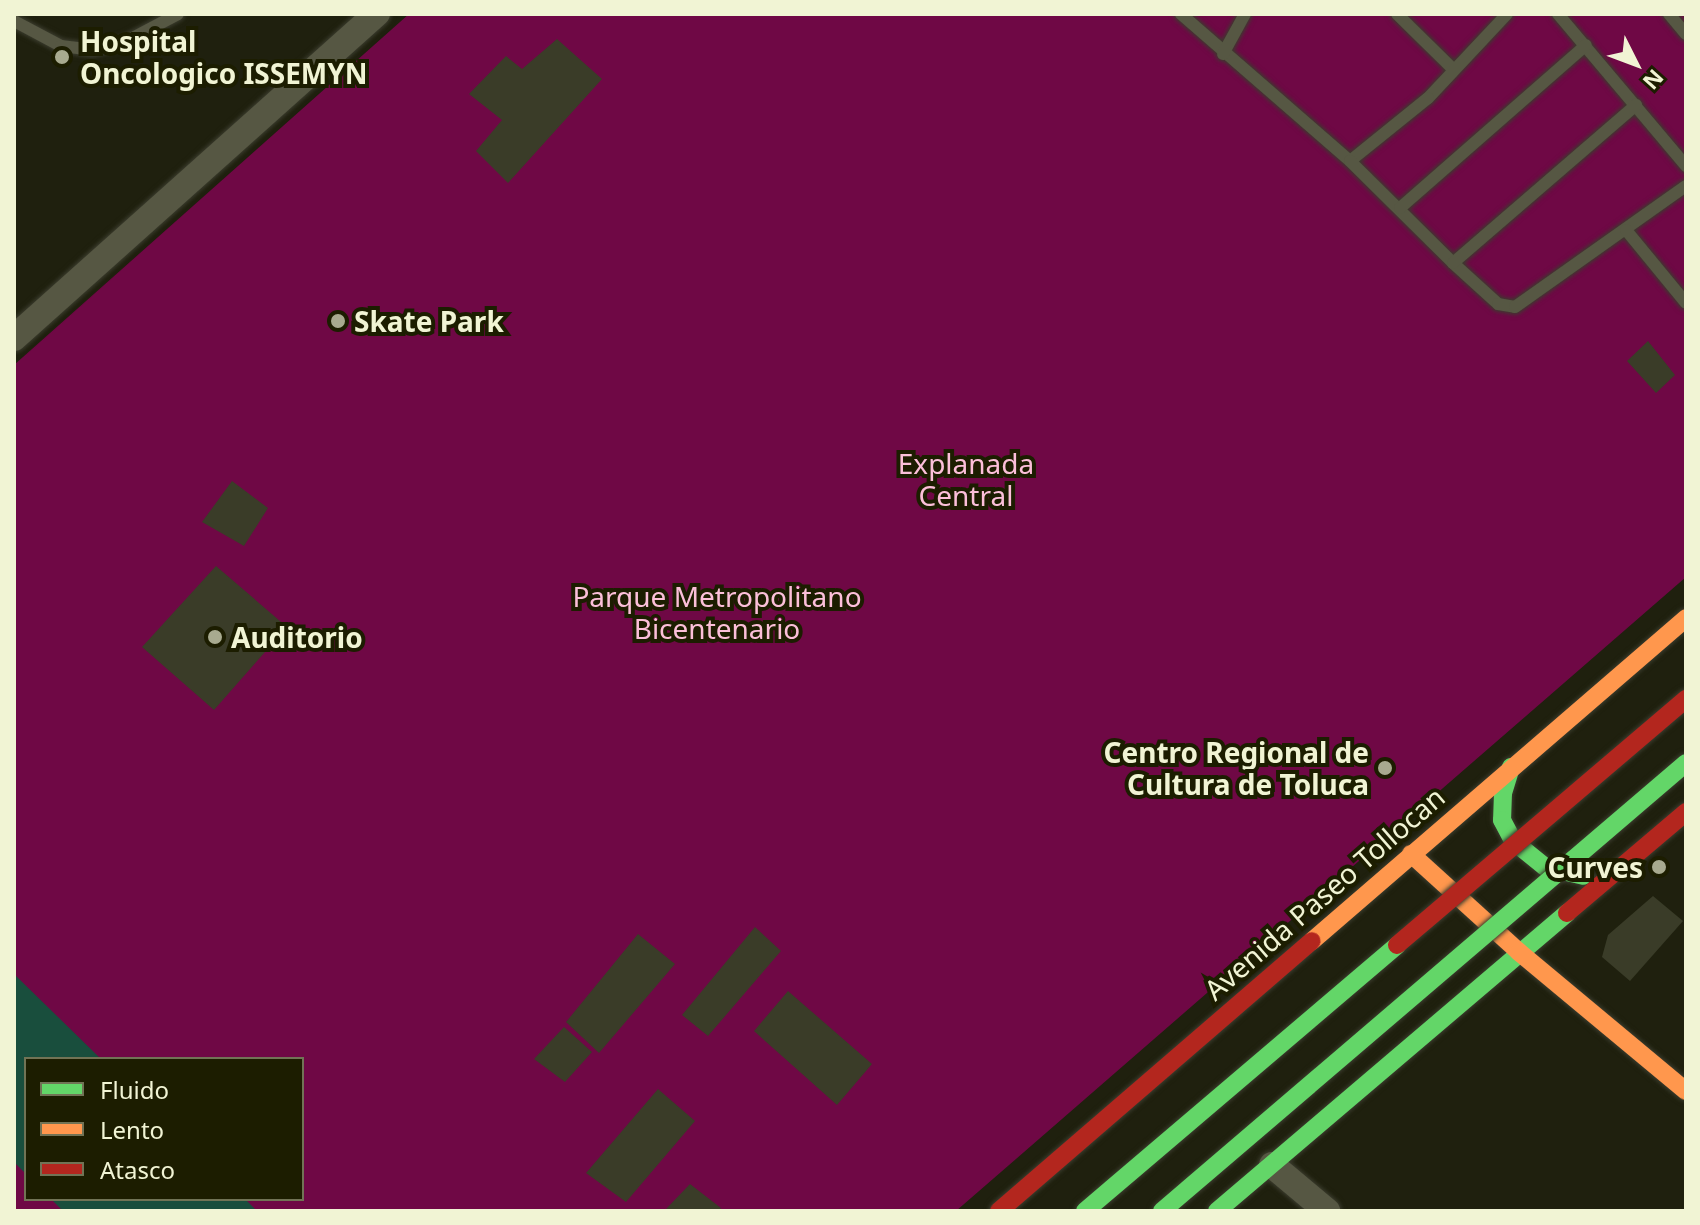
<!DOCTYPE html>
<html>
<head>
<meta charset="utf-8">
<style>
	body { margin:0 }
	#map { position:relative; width:1700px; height:1225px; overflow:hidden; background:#1f200e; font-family:"Noto Sans",sans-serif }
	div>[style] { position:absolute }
	.green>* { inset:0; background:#6f0845 }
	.water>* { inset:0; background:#194e3d }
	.building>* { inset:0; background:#3a3c28 }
	.roads { filter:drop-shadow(0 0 2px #3b3c2e) drop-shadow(0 0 2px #3b3c2e) }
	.lane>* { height:12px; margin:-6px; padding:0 6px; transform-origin:6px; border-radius:6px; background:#565743 }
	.street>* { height:26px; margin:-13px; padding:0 13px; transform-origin:13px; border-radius:13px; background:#565743 }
	.fast>* { height:18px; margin:-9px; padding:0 9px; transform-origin:9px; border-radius:9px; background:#63d668 }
	.slow>* { height:18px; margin:-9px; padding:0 9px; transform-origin:9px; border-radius:9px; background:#ff974d }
	.jam>* { height:18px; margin:-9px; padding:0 9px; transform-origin:9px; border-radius:9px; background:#b3261e }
	.bridges { filter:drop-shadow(0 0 2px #3b3c2e) drop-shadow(0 0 2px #3b3c2e) }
	.fast-bridge>* { height:18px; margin:-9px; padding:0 9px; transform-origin:9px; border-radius:9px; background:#63d668 }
	.jam-bridge>* { height:18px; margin:-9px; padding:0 9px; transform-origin:9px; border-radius:9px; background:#b3261e }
	.dots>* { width:22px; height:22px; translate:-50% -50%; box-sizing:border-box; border:4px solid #1c1d00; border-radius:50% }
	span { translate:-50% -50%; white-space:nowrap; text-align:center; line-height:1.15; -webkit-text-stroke:8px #1c1d00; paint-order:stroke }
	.poi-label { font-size:28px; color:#f1f4d4; font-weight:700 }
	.left { translate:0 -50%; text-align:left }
	.right { translate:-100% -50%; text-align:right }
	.park-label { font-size:28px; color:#fcbfd9 }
	.street-label { font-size:28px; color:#f1f4d4 }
	.frame { position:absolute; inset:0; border:16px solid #f1f4d4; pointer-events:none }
	.legend { position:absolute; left:24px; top:1057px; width:280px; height:144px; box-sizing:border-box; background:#1c1d00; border:2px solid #717355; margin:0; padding:10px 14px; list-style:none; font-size:24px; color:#f1f4d4 }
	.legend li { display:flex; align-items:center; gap:16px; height:40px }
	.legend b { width:40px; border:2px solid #717355 }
	.north { position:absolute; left:1596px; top:24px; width:80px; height:80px; -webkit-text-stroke:6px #1c1d00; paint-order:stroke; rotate:132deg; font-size:22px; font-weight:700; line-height:32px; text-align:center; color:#f1f4d4 }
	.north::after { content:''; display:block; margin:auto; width:28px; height:36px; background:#f1f4d4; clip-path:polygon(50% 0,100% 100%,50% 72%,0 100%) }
</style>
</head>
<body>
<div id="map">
	<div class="green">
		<div style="clip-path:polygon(evenodd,409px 14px,1686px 14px,1686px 577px,956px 1211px,14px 1211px,14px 365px,409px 14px,26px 1059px,302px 1059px,302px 1199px,26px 1199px,26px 1059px)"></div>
	</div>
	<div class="water">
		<div style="clip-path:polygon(14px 974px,101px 1059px,26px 1059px,26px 1174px,14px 1162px)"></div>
		<div style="clip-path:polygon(51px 1199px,245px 1199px,257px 1211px,63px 1211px)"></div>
	</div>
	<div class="building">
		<div style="clip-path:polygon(557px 39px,602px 79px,508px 183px,476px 151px,502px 120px,469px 94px,506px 56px,522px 69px)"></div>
		<div style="clip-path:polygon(1648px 341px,1675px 375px,1656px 393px,1627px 361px)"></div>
		<div style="clip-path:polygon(232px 481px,268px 508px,244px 546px,202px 522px)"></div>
		<div style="clip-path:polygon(216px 566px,287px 627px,214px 710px,142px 647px)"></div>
		<div style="clip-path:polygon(1653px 896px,1683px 921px,1630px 981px,1602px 957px,1608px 935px)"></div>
		<div style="clip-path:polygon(755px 927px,781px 951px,708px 1036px,682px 1015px)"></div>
		<div style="clip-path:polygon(638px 934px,675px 964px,599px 1053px,566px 1022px)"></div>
		<div style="clip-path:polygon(788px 991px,872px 1064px,837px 1105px,754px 1031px)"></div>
		<div style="clip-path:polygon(564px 1027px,592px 1052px,565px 1082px,534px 1059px)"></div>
		<div style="clip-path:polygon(658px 1089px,695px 1121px,626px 1202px,586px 1173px)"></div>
		<div style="clip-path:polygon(690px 1184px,721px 1208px,719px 1211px,664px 1211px)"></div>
	</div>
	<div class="roads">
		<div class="lane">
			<div style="left:1181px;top:14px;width:224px;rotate:41deg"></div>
			<div style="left:1397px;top:14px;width:77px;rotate:44.5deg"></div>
			<div style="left:1507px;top:14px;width:115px;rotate:133.2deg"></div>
			<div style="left:1428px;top:98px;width:100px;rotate:141.1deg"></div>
			<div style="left:1350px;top:161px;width:145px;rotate:44.7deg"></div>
			<div style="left:1453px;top:263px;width:61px;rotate:42.3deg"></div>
			<div style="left:1498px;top:304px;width:17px;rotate:10deg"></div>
			<div style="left:1515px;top:307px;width:209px;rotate:-35.3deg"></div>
			<div style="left:1558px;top:14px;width:199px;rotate:49.9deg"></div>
			<div style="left:1669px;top:14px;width:26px;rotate:50deg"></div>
			<div style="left:14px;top:21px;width:53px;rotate:28deg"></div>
			<div style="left:61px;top:46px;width:31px;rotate:7deg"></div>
			<div style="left:92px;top:50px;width:32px;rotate:-13deg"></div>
			<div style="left:123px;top:43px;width:62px;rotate:-27.8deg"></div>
			<div style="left:1223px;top:54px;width:46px;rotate:-61.2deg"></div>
			<div style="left:1400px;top:208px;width:247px;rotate:-41.2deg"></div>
			<div style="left:1626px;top:230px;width:94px;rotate:50.6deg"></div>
			<div style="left:1453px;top:263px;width:242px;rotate:-40.8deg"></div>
		</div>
		<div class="street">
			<div style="left:14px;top:338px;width:487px;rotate:-41.8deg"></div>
			<div style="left:1272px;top:1165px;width:72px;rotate:39.9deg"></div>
		</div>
		<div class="fast">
			<div style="left:1511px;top:767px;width:27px;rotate:107deg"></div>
			<div style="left:1503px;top:793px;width:27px;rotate:92deg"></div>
			<div style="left:1502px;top:820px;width:24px;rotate:62deg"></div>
			<div style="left:1513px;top:841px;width:41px;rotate:39.1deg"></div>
			<div style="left:1545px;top:867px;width:39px;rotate:13deg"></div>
			<div style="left:1217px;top:1211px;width:460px;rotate:-40.4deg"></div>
		</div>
		<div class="slow">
			<div style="left:1411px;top:854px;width:146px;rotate:42.2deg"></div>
			<div style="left:1519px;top:952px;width:217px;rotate:39.8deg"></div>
			<div style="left:1312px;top:941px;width:494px;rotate:-40.8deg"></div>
		</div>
		<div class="jam">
			<div style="left:1567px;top:913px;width:156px;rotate:-40.3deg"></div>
			<div style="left:999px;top:1211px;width:413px;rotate:-40.8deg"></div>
		</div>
	</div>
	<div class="bridges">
		<div class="fast-bridge">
			<div style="left:1085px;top:1211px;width:410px;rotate:-40.4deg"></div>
			<div style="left:1162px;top:1211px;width:689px;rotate:-40.53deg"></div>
		</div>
		<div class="jam-bridge">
			<div style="left:1397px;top:945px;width:380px;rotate:-40.4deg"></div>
		</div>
	</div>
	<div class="dots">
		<div style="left:62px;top:57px;background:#a8aa8f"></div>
		<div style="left:338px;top:321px;background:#a8aa8f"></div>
		<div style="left:215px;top:637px;background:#a8aa8f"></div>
		<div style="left:1385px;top:768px;background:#a8aa8f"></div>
		<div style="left:1659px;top:867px;background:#a8aa8f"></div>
	</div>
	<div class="poi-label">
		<span class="left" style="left:80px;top:57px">Hospital<br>Oncologico ISSEMYN</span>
		<span class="left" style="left:354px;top:321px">Skate Park</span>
		<span class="left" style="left:231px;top:637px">Auditorio</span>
		<span class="right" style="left:1369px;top:768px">Centro Regional de<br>Cultura de Toluca</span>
		<span class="right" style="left:1643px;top:867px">Curves</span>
	</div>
	<div class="park-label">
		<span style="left:966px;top:479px">Explanada<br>Central</span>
		<span style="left:717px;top:612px">Parque Metropolitano<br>Bicentenario</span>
	</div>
	<div class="street-label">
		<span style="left:1324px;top:893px;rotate:-41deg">Avenida Paseo Tollocan</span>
	</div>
	<div class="frame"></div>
	<ul class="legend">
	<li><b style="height:10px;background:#63d668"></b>Fluido</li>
	<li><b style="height:10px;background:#ff974d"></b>Lento</li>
	<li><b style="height:10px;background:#b3261e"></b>Atasco</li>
	</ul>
	<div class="north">N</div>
</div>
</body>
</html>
